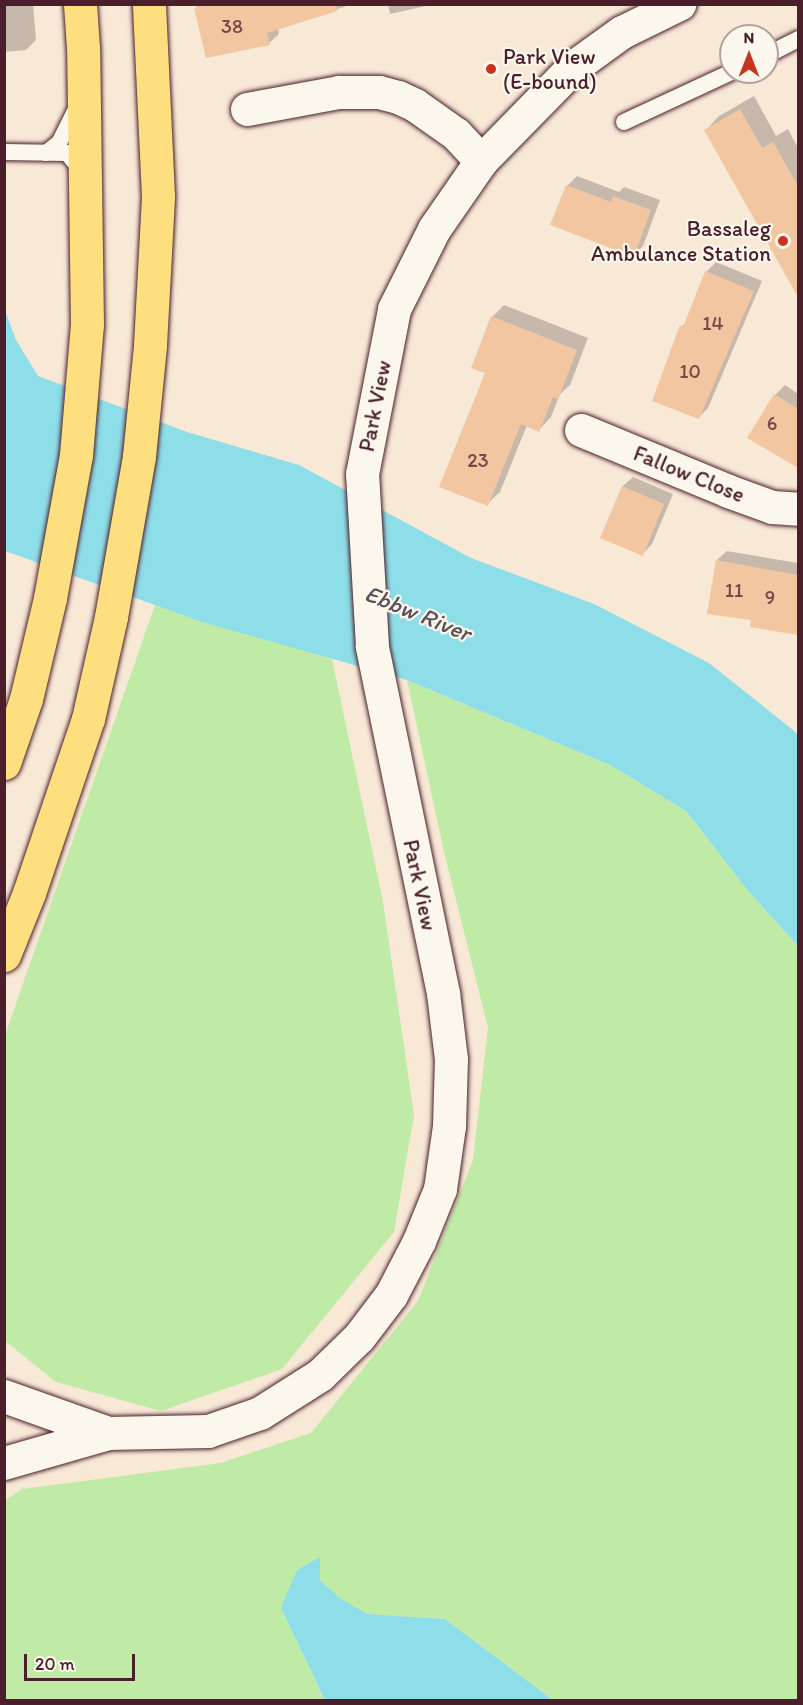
<!DOCTYPE html>
<html>
<head>
<meta charset="utf-8">
<style>
	body { margin:0 }
	#map { position:relative; width:803px; height:1705px; overflow:hidden; background:#f8e8d6; font-family:Itim,sans-serif }
	div>[style] { position:absolute }
	.green>* { inset:0; background:#c0eba7 }
	.water>* { inset:0; background:#8edee9 }
	.shadow>* { inset:0; background:#0003 }
	.building>* { inset:0; background:#f2c6a1 }
	.roads { filter:drop-shadow(0 0 2px #4a1f2b) drop-shadow(0 0 2px #4a1f2b) }
	.service>* { height:16px; margin:-8px; padding:0 8px; transform-origin:8px; border-radius:8px; background:#fbf7ec }
	.minor>* { height:33px; margin:-16.5px; padding:0 16.5px; transform-origin:16.5px; border-radius:16.5px; background:#fbf7ec }
	.tertiary>* { height:33px; margin:-16.5px; padding:0 16.5px; transform-origin:16.5px; border-radius:16.5px; background:#fbf7ec }
	.primary>* { height:33px; margin:-16.5px; padding:0 16.5px; transform-origin:16.5px; border-radius:16.5px; background:#fedf80 }
	.dots>* { width:16px; height:16px; translate:-50% -50%; box-sizing:border-box; border:3px solid #fbf7ec; border-radius:50% }
	span { translate:-50% -50%; white-space:nowrap; text-align:center; line-height:1.15; -webkit-text-stroke:4.5px #fbf7ec; paint-order:stroke }
	.number-label { font-size:20px; color:#744948 }
	.number-label span { -webkit-text-stroke-width:0 }
	.poi-label { font-size:22px; color:#4a1f2b }
	.left { translate:0 -50%; text-align:left }
	.right { translate:-100% -50%; text-align:right }
	.street-label { font-size:22px; color:#4a1f2b }
	.water-label { font-size:24px; color:#5b4f5a; font-style:italic }
	.frame { position:absolute; inset:0; border:6px solid #4a1f2b; pointer-events:none }
	.north { position:absolute; left:719px; top:24px; width:60px; height:60px; box-sizing:border-box; background:#fbf7ec; border:2px solid #b4a19f; border-radius:50%; rotate:0deg; font-size:16px; font-weight:700; line-height:24px; text-align:center; color:#4a1f2b }
	.north::after { content:''; display:block; margin:auto; width:21px; height:27px; background:#c8321e; clip-path:polygon(50% 0,100% 100%,50% 72%,0 100%) }
	.scale { position:absolute; left:24px; top:1654px; width:111px; height:27px; box-sizing:border-box; border:3px solid #4a1f2b; border-top:0; padding-left:8px; font-size:18px; line-height:21px; white-space:nowrap; color:#4a1f2b; -webkit-text-stroke:4px #fbf7ec; paint-order:stroke }
</style>
</head>
<body>
<div id="map">
	<div class="green">
		<div style="clip-path:polygon(155px 605px,332px 659px,383px 902px,414px 1115px,394px 1232px,282px 1369px,161px 1411px,56px 1382px,5px 1341px,4px 1038px)"></div>
		<div style="clip-path:polygon(407px 680px,610px 765px,686px 811px,749px 892px,798px 946px,798px 1700px,553px 1700px,445px 1619px,367px 1614px,337px 1597px,320px 1580px,320px 1557px,281px 1608px,325px 1700px,5px 1700px,4px 1501px,22px 1489px,221px 1463px,311px 1433px,418px 1301px,473px 1160px,488px 1028px,444px 852px)"></div>
	</div>
	<div class="water">
		<div style="clip-path:polygon(4px 308px,16px 340px,38px 376px,187px 432px,299px 465px,471px 558px,594px 604px,709px 663px,793px 730px,798px 735px,798px 946px,749px 892px,686px 811px,610px 765px,407px 680px,202px 622px,5px 551px)"></div>
		<div style="clip-path:polygon(320px 1557px,320px 1580px,338px 1597px,367px 1614px,445px 1619px,553px 1700px,325px 1700px,281px 1608px,297px 1570px)"></div>
	</div>
	<div class="shadow">
		<div style="clip-path:polygon(4px 4px,33px 4px,36px 40px,26px 50px,4px 52px)"></div>
		<div style="clip-path:polygon(199px 4px,353px 4px,278px 28px,279px 34px,269px 43px,196px 8px)"></div>
		<div style="clip-path:polygon(388px 4px,435px 4px,390px 14px)"></div>
		<div style="clip-path:polygon(754px 96px,776px 136px,788px 129px,798px 148px,798px 294px,706px 130px,719px 116px)"></div>
		<div style="clip-path:polygon(577px 176px,619px 192px,624px 187px,660px 200px,643px 246px,633px 255px,567px 186px)"></div>
		<div style="clip-path:polygon(716px 262px,762px 281px,708px 408px,699px 417px,682px 326px,687px 321px,706px 272px)"></div>
		<div style="clip-path:polygon(504px 305px,588px 338px,570px 385px,560px 394px,551px 417px,539px 430px,527px 425px,500px 492px,487px 504px,487px 372px,492px 317px)"></div>
		<div style="clip-path:polygon(785px 385px,798px 394px,798px 466px,749px 437px,775px 395px)"></div>
		<div style="clip-path:polygon(633px 477px,673px 494px,652px 544px,643px 554px,623px 486px)"></div>
		<div style="clip-path:polygon(727px 551px,798px 563px,798px 634px,752px 626px,753px 619px,717px 560px)"></div>
	</div>
	<div class="building">
		<div style="clip-path:polygon(210px 4px,336px 4px,337px 11px,267px 33px,270px 45px,206px 58px,194px 8px)"></div>
		<div style="clip-path:polygon(740px 109px,762px 148px,773px 142px,798px 186px,798px 297px,704px 130px)"></div>
		<div style="clip-path:polygon(566px 185px,611px 202px,613px 196px,651px 210px,634px 257px,550px 225px)"></div>
		<div style="clip-path:polygon(705px 271px,754px 291px,699px 419px,652px 401px,680px 325px,683px 327px)"></div>
		<div style="clip-path:polygon(491px 316px,577px 350px,558px 399px,553px 397px,539px 432px,521px 424px,488px 506px,439px 487px,485px 373px,471px 368px)"></div>
		<div style="clip-path:polygon(774px 394px,798px 409px,798px 468px,747px 438px)"></div>
		<div style="clip-path:polygon(622px 486px,664px 504px,643px 556px,600px 538px)"></div>
		<div style="clip-path:polygon(716px 560px,798px 575px,798px 635px,750px 627px,751px 620px,707px 614px)"></div>
	</div>
	<div class="roads">
		<div class="service">
			<div style="left:767px;top:55px;width:35px;rotate:-27deg"></div>
			<div style="left:624px;top:122px;width:118px;rotate:-25deg"></div>
			<div style="left:4px;top:152px;width:63px;rotate:0.9deg"></div>
			<div style="left:67px;top:153px;width:23px;rotate:50deg"></div>
			<div style="left:46px;top:153px;width:16px;rotate:-38deg"></div>
			<div style="left:59px;top:143px;width:40px;rotate:-63.4deg"></div>
		</div>
		<div class="minor">
			<div style="left:247px;top:109px;width:94px;rotate:-10.5deg"></div>
			<div style="left:339px;top:92px;width:40px"></div>
			<div style="left:379px;top:92px;width:20px;rotate:15deg"></div>
			<div style="left:398px;top:97px;width:19px;rotate:25deg"></div>
			<div style="left:415px;top:105px;width:50px;rotate:35.3deg"></div>
			<div style="left:456px;top:134px;width:37px;rotate:47deg"></div>
			<div style="left:581px;top:430px;width:159px;rotate:22.5deg"></div>
			<div style="left:728px;top:491px;width:47px;rotate:20deg"></div>
			<div style="left:772px;top:507px;width:26px;rotate:4deg"></div>
		</div>
		<div class="tertiary">
			<div style="left:4px;top:1396px;width:110px;rotate:19.6deg"></div>
			<div style="left:4px;top:1463px;width:108px;rotate:-16.1deg"></div>
			<div style="left:108px;top:1433px;width:100px;rotate:-1.1deg"></div>
			<div style="left:208px;top:1431px;width:55px;rotate:-19.1deg"></div>
			<div style="left:260px;top:1413px;width:71px;rotate:-32.3deg"></div>
			<div style="left:320px;top:1375px;width:54px;rotate:-44.3deg"></div>
			<div style="left:359px;top:1337px;width:53px;rotate:-52.7deg"></div>
			<div style="left:391px;top:1295px;width:61px;rotate:-62.6deg"></div>
			<div style="left:419px;top:1241px;width:56px;rotate:-68deg"></div>
			<div style="left:440px;top:1189px;width:64px;rotate:-81.9deg"></div>
			<div style="left:449px;top:1126px;width:67px;rotate:-88.3deg"></div>
			<div style="left:451px;top:1059px;width:66px;rotate:-96.9deg"></div>
			<div style="left:443px;top:993px;width:354px;rotate:-101.6deg"></div>
			<div style="left:372px;top:646px;width:172px;rotate:-93.3deg"></div>
			<div style="left:362px;top:474px;width:168px;rotate:-79deg"></div>
			<div style="left:394px;top:309px;width:89px;rotate:-63.4deg"></div>
			<div style="left:434px;top:229px;width:83px;rotate:-55.3deg"></div>
			<div style="left:481px;top:161px;width:130px;rotate:-45.6deg"></div>
			<div style="left:572px;top:68px;width:62px;rotate:-35.8deg"></div>
			<div style="left:622px;top:32px;width:64px;rotate:-26.2deg"></div>
		</div>
		<div class="primary">
			<div style="left:4px;top:763px;width:68px;rotate:-71deg"></div>
			<div style="left:26px;top:699px;width:104px;rotate:-76.6deg"></div>
			<div style="left:50px;top:598px;width:145px;rotate:-79.7deg"></div>
			<div style="left:76px;top:455px;width:130px;rotate:-85.2deg"></div>
			<div style="left:87px;top:325px;width:277px;rotate:-90.8deg"></div>
			<div style="left:83px;top:48px;width:44px;rotate:-93.9deg"></div>
			<div style="left:4px;top:955px;width:67px;rotate:-68deg"></div>
			<div style="left:29px;top:893px;width:184px;rotate:-71.3deg"></div>
			<div style="left:88px;top:719px;width:105px;rotate:-77.3deg"></div>
			<div style="left:111px;top:617px;width:163px;rotate:-80.1deg"></div>
			<div style="left:139px;top:456px;width:112px;rotate:-84.3deg"></div>
			<div style="left:150px;top:345px;width:149px;rotate:-86.9deg"></div>
			<div style="left:158px;top:196px;width:192px;rotate:-92.7deg"></div>
		</div>
	</div>
	<div class="dots">
		<div style="left:491px;top:69px;background:#c8321e"></div>
		<div style="left:783px;top:241px;background:#c8321e"></div>
	</div>
	<div class="number-label">
		<span style="left:232px;top:26px">38</span>
		<span style="left:713px;top:323px">14</span>
		<span style="left:690px;top:371px">10</span>
		<span style="left:772px;top:423px">6</span>
		<span style="left:478px;top:460px">23</span>
		<span style="left:734px;top:590px">11</span>
		<span style="left:770px;top:597px">9</span>
	</div>
	<div class="poi-label">
		<span class="left" style="left:503px;top:69px">Park View<br>(E-bound)</span>
		<span class="right" style="left:771px;top:241px">Bassaleg<br>Ambulance Station</span>
	</div>
	<div class="street-label">
		<span style="left:375px;top:406px;rotate:-79deg">Park View</span>
		<span style="left:689px;top:474px;rotate:22deg">Fallow Close</span>
		<span style="left:420px;top:885px;rotate:78deg">Park View</span>
	</div>
	<div class="water-label">
		<span style="left:418px;top:613px;rotate:22deg">Ebbw River</span>
	</div>
	<div class="frame"></div>
	<div class="north">N</div>
	<div class="scale">20 m</div>
</div>
</body>
</html>
